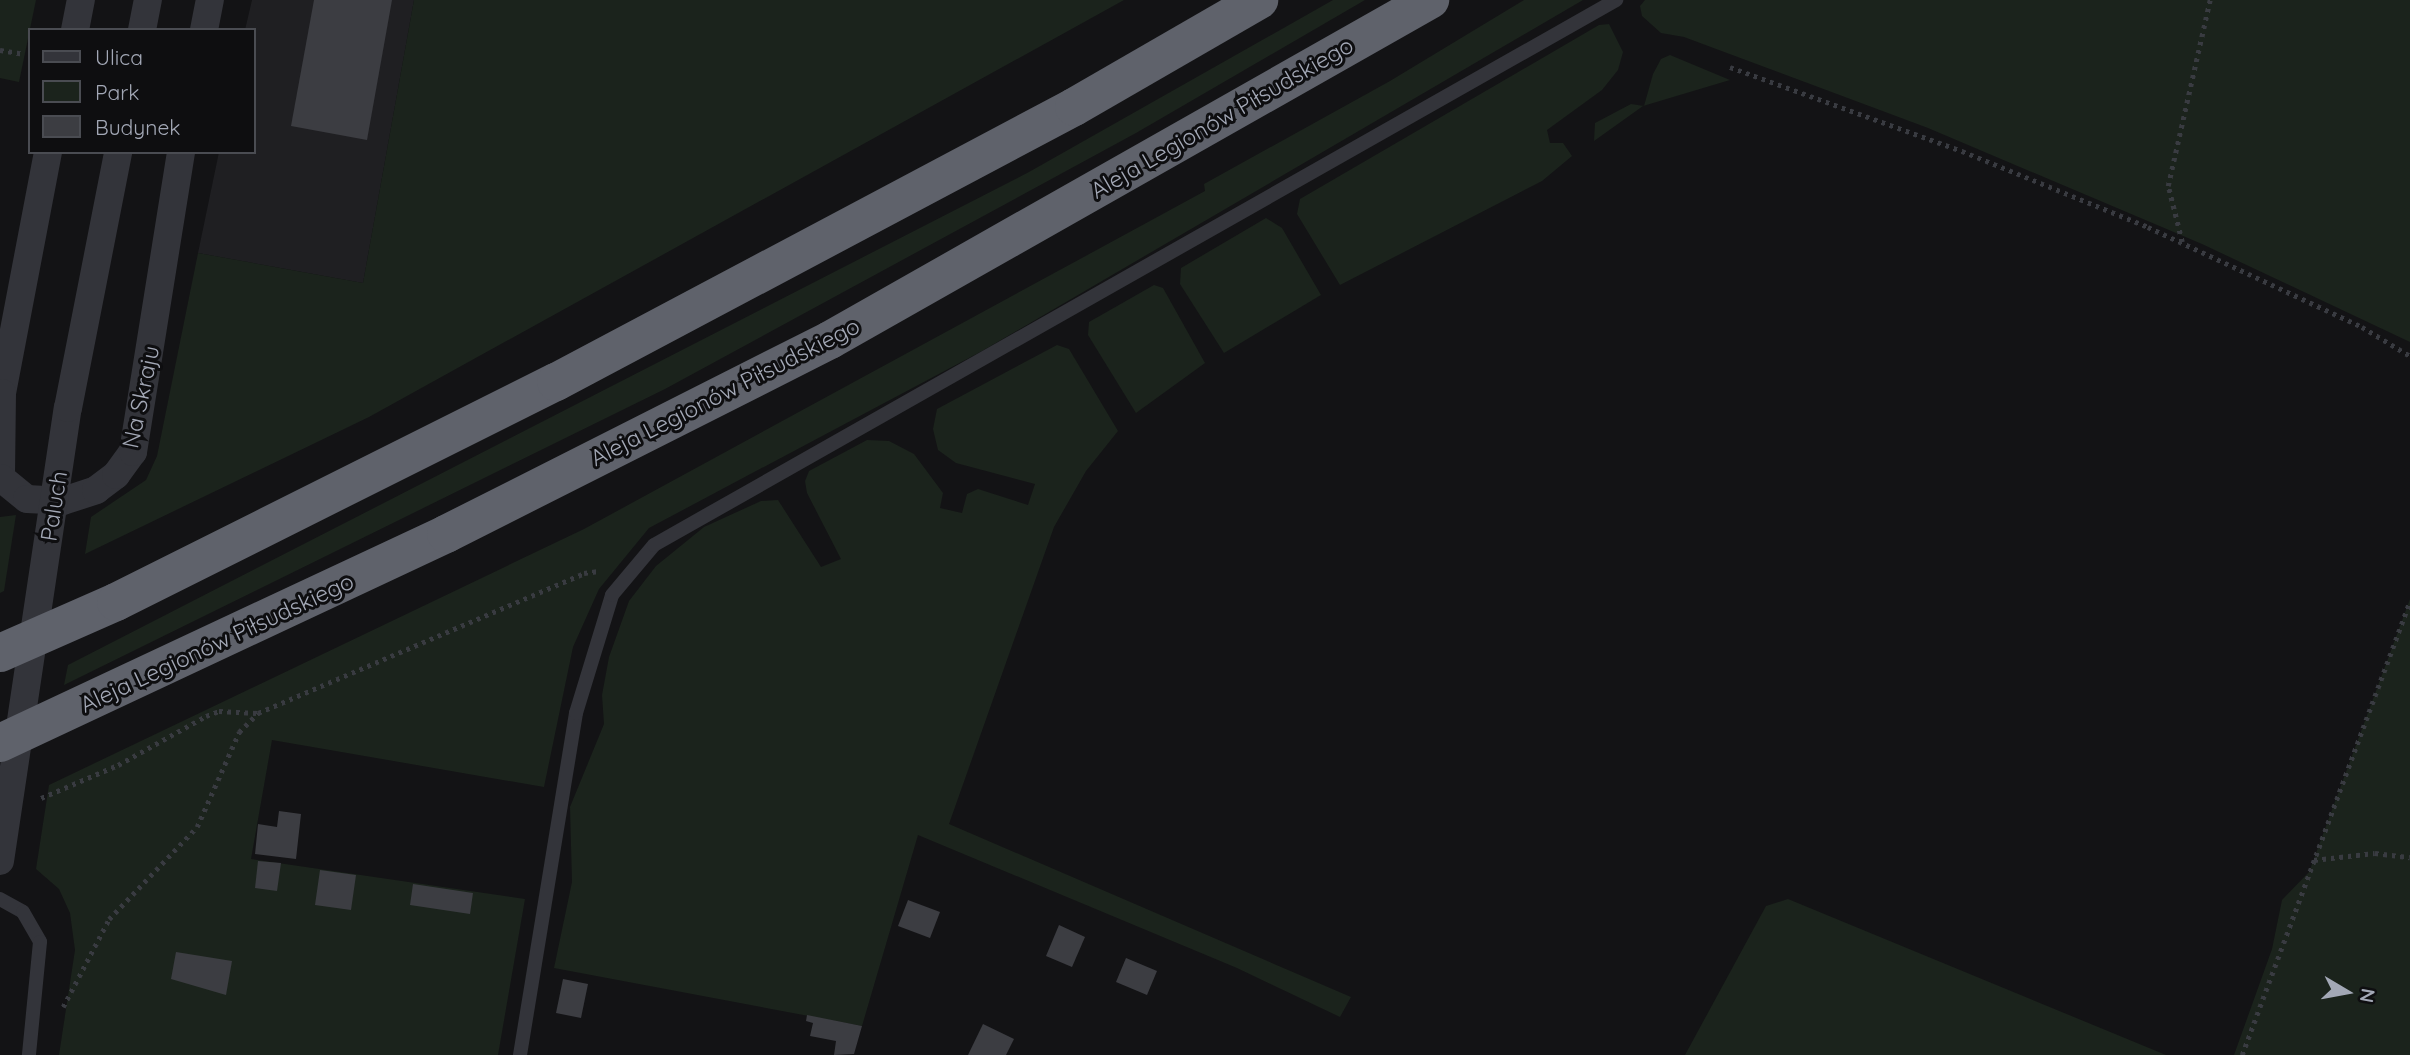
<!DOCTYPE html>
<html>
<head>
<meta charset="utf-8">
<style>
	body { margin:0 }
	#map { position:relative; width:2410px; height:1055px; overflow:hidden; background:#131315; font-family:Quicksand,sans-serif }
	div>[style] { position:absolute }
	.built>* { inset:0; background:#1f1f22 }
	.green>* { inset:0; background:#1b231c }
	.building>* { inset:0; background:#3c3d42 }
	.path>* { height:4.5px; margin-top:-2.25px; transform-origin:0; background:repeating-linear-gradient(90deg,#393b41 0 3.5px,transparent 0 8.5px) }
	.lane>* { height:14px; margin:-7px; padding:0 7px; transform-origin:7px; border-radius:7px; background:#33343a }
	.street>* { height:28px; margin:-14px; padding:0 14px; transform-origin:14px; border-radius:14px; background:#33343a }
	.highway>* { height:38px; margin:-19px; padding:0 19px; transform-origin:19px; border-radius:19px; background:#5f626b }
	span { translate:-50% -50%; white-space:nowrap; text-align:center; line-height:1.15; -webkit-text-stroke:6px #0e0e10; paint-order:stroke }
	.street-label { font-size:23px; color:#a3a8b6 }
	.legend { position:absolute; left:28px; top:28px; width:228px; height:126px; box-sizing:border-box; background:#0e0e10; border:2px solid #4a4c52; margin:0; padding:9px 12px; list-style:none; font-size:21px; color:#a3a8b6 }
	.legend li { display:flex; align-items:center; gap:14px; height:35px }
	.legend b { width:35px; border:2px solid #4a4c52 }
	.north { position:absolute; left:2312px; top:957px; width:70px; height:70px; -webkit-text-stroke:5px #0e0e10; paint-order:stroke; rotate:100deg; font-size:19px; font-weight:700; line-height:28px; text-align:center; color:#a3a8b6 }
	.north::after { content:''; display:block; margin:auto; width:24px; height:32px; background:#a3a8b6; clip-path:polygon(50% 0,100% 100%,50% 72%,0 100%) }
</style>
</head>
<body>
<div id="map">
	<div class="built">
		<div style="clip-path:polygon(252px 0,414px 0,363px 283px,198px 253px,219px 152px,254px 152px,254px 30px,245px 30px)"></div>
	</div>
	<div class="green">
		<div style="clip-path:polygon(0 0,36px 0,19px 82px,0 78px)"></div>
		<div style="clip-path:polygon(414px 0,1124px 0,369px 417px,85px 554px,91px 517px,146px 480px,157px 456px,198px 253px,363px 283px)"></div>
		<div style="clip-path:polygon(1333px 0,1365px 0,1136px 133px,665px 389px,64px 685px,68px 665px,1029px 172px)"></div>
		<div style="clip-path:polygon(1524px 0,1583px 0,982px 351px,649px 528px,599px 589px,573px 647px,544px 787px,272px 740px,251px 859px,525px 899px,498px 1055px,59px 1055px,75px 950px,70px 913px,59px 889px,36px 869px,49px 785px,584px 529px,1205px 191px,1204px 184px,1390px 81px)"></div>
		<div style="clip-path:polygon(1645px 0,2410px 0,2410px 342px,2202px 244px,1928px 128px,1684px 37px,1661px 33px,1642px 16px,1640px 6px)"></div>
		<div style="clip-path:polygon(1609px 24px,1623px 52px,1618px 70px,1602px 90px,1547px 130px,1550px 143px,1563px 143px,1572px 156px,1542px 181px,1340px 285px,1297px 214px,1300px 199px,1599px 25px)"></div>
		<div style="clip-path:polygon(1670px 55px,1730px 80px,1643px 106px,1594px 141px,1595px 123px,1631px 104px,1644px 106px,1653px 74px,1661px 59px)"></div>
		<div style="clip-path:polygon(1266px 218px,1282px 228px,1321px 295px,1224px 353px,1180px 284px,1181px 268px)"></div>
		<div style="clip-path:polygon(1154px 285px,1163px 288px,1205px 363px,1136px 413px,1088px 335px,1089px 322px)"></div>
		<div style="clip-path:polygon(1057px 345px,1069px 349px,1118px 431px,1086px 471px,1054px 527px,949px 824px,1351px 997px,1340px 1017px,1237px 968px,918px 835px,862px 1026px,554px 968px,572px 882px,570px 807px,604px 724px,602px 695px,609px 657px,629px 601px,656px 566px,704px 527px,761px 501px,778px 500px,821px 567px,841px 559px,807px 493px,805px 481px,809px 471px,867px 440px,889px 441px,914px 454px,943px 493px,940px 508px,962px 513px,967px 494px,978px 489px,1028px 505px,1035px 484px,956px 463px,938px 450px,933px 429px,937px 409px)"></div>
		<div style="clip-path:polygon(16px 515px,4px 591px,0 593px,0 517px)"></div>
		<div style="clip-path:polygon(2410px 599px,2410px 1055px,2234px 1055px,2272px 949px,2282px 900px,2309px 872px)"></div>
		<div style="clip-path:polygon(1788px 899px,2166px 1055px,1685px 1055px,1766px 906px)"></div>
	</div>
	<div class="building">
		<div style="clip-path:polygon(314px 0,392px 0,367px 140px,291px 126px)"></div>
		<div style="clip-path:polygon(279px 811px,301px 814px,296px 859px,255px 854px,258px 824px,277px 827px)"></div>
		<div style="clip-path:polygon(258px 861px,281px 863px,277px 891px,255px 888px)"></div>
		<div style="clip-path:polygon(320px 870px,356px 875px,351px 910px,315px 905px)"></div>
		<div style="clip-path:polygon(413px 884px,473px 893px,470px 914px,410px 905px)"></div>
		<div style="clip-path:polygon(908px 900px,940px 912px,930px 938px,898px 926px)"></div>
		<div style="clip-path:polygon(1059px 925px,1085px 937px,1072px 967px,1046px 956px)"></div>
		<div style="clip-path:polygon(176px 952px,232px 961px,226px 995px,171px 979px)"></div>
		<div style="clip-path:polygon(1126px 958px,1157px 971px,1147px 995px,1116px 982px)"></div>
		<div style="clip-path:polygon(563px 979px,588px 984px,581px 1018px,556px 1013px)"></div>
		<div style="clip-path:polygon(807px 1015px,862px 1026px,854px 1054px,834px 1055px,836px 1041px,810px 1036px,813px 1023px,806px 1021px)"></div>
		<div style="clip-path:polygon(983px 1024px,1014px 1039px,1006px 1055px,968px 1055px)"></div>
	</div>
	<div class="path">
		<div style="left:0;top:50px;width:25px;rotate:9deg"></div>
		<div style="left:1730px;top:67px;width:247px;rotate:19.9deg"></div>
		<div style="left:1962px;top:151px;width:201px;rotate:22.2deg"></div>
		<div style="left:2148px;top:227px;width:236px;rotate:25deg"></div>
		<div style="left:2362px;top:327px;width:56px;rotate:31.1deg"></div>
		<div style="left:2182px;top:242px;width:58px;rotate:-104deg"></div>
		<div style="left:2168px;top:186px;width:191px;rotate:-77.3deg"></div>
		<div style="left:41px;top:798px;width:84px;rotate:-23.2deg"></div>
		<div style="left:118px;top:765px;width:101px;rotate:-29.1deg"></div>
		<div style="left:206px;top:716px;width:14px;rotate:-21deg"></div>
		<div style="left:219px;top:711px;width:38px;rotate:3deg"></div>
		<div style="left:2314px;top:860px;width:61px;rotate:-6.5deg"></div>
		<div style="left:2375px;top:853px;width:35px;rotate:7deg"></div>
		<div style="left:63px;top:1007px;width:99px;rotate:-62.4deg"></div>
		<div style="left:109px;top:919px;width:127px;rotate:-46.3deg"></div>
		<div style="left:197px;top:827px;width:104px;rotate:-66.1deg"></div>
		<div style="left:239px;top:732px;width:27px;rotate:-45deg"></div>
		<div style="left:258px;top:713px;width:355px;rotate:-23.2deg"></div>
		<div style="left:584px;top:573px;width:15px;rotate:-8deg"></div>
		<div style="left:2242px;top:1055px;width:484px;rotate:-69.7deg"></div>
	</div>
	<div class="lane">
		<div style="left:0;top:899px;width:26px;rotate:29deg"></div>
		<div style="left:23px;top:912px;width:34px;rotate:60deg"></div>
		<div style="left:40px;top:942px;width:114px;rotate:95.6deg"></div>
		<div style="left:520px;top:1055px;width:347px;rotate:-80.7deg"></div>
		<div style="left:576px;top:713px;width:123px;rotate:-73deg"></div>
		<div style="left:612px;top:595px;width:65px;rotate:-50deg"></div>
		<div style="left:654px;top:545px;width:1106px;rotate:-29.53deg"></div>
	</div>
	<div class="street">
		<div style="left:75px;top:30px;width:31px;rotate:-79deg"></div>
		<div style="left:142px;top:30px;width:31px;rotate:-79deg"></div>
		<div style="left:204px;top:30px;width:31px;rotate:-79deg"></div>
		<div style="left:48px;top:152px;width:245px;rotate:100.8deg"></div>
		<div style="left:2px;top:393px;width:85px;rotate:90.7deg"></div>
		<div style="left:1px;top:478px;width:33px;rotate:39deg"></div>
		<div style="left:27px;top:499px;width:36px;rotate:3deg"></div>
		<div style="left:63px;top:501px;width:35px;rotate:-18deg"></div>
		<div style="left:96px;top:490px;width:25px;rotate:-37deg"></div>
		<div style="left:116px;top:475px;width:29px;rotate:-54deg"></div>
		<div style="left:133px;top:452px;width:304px;rotate:-80.9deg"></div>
		<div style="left:0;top:861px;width:458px;rotate:-81.5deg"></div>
		<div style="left:68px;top:408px;width:261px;rotate:-78.9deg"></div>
	</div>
	<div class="highway">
		<div style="left:0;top:653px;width:127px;rotate:-23.7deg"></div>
		<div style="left:116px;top:602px;width:492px;rotate:-26.6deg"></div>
		<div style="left:556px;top:382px;width:586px;rotate:-27.96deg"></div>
		<div style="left:1074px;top:107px;width:214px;rotate:-30deg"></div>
		<div style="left:0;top:743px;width:493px;rotate:-25.1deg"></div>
		<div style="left:446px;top:534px;width:430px;rotate:-26.8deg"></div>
		<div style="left:830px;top:340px;width:690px;rotate:-29.54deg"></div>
	</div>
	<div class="street-label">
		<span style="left:1222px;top:118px;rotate:-30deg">Aleja Legionów Piłsudskiego</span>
		<span style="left:725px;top:392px;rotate:-27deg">Aleja Legionów Piłsudskiego</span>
		<span style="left:141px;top:397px;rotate:-78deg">Na Skraju</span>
		<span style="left:54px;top:506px;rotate:-81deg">Paluch</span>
		<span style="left:217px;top:643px;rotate:-25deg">Aleja Legionów Piłsudskiego</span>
	</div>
	<ul class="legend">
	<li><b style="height:9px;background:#33343a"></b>Ulica</li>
	<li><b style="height:19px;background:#1b231c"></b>Park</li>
	<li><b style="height:19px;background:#3c3d42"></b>Budynek</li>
	</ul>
	<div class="north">N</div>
</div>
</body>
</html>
